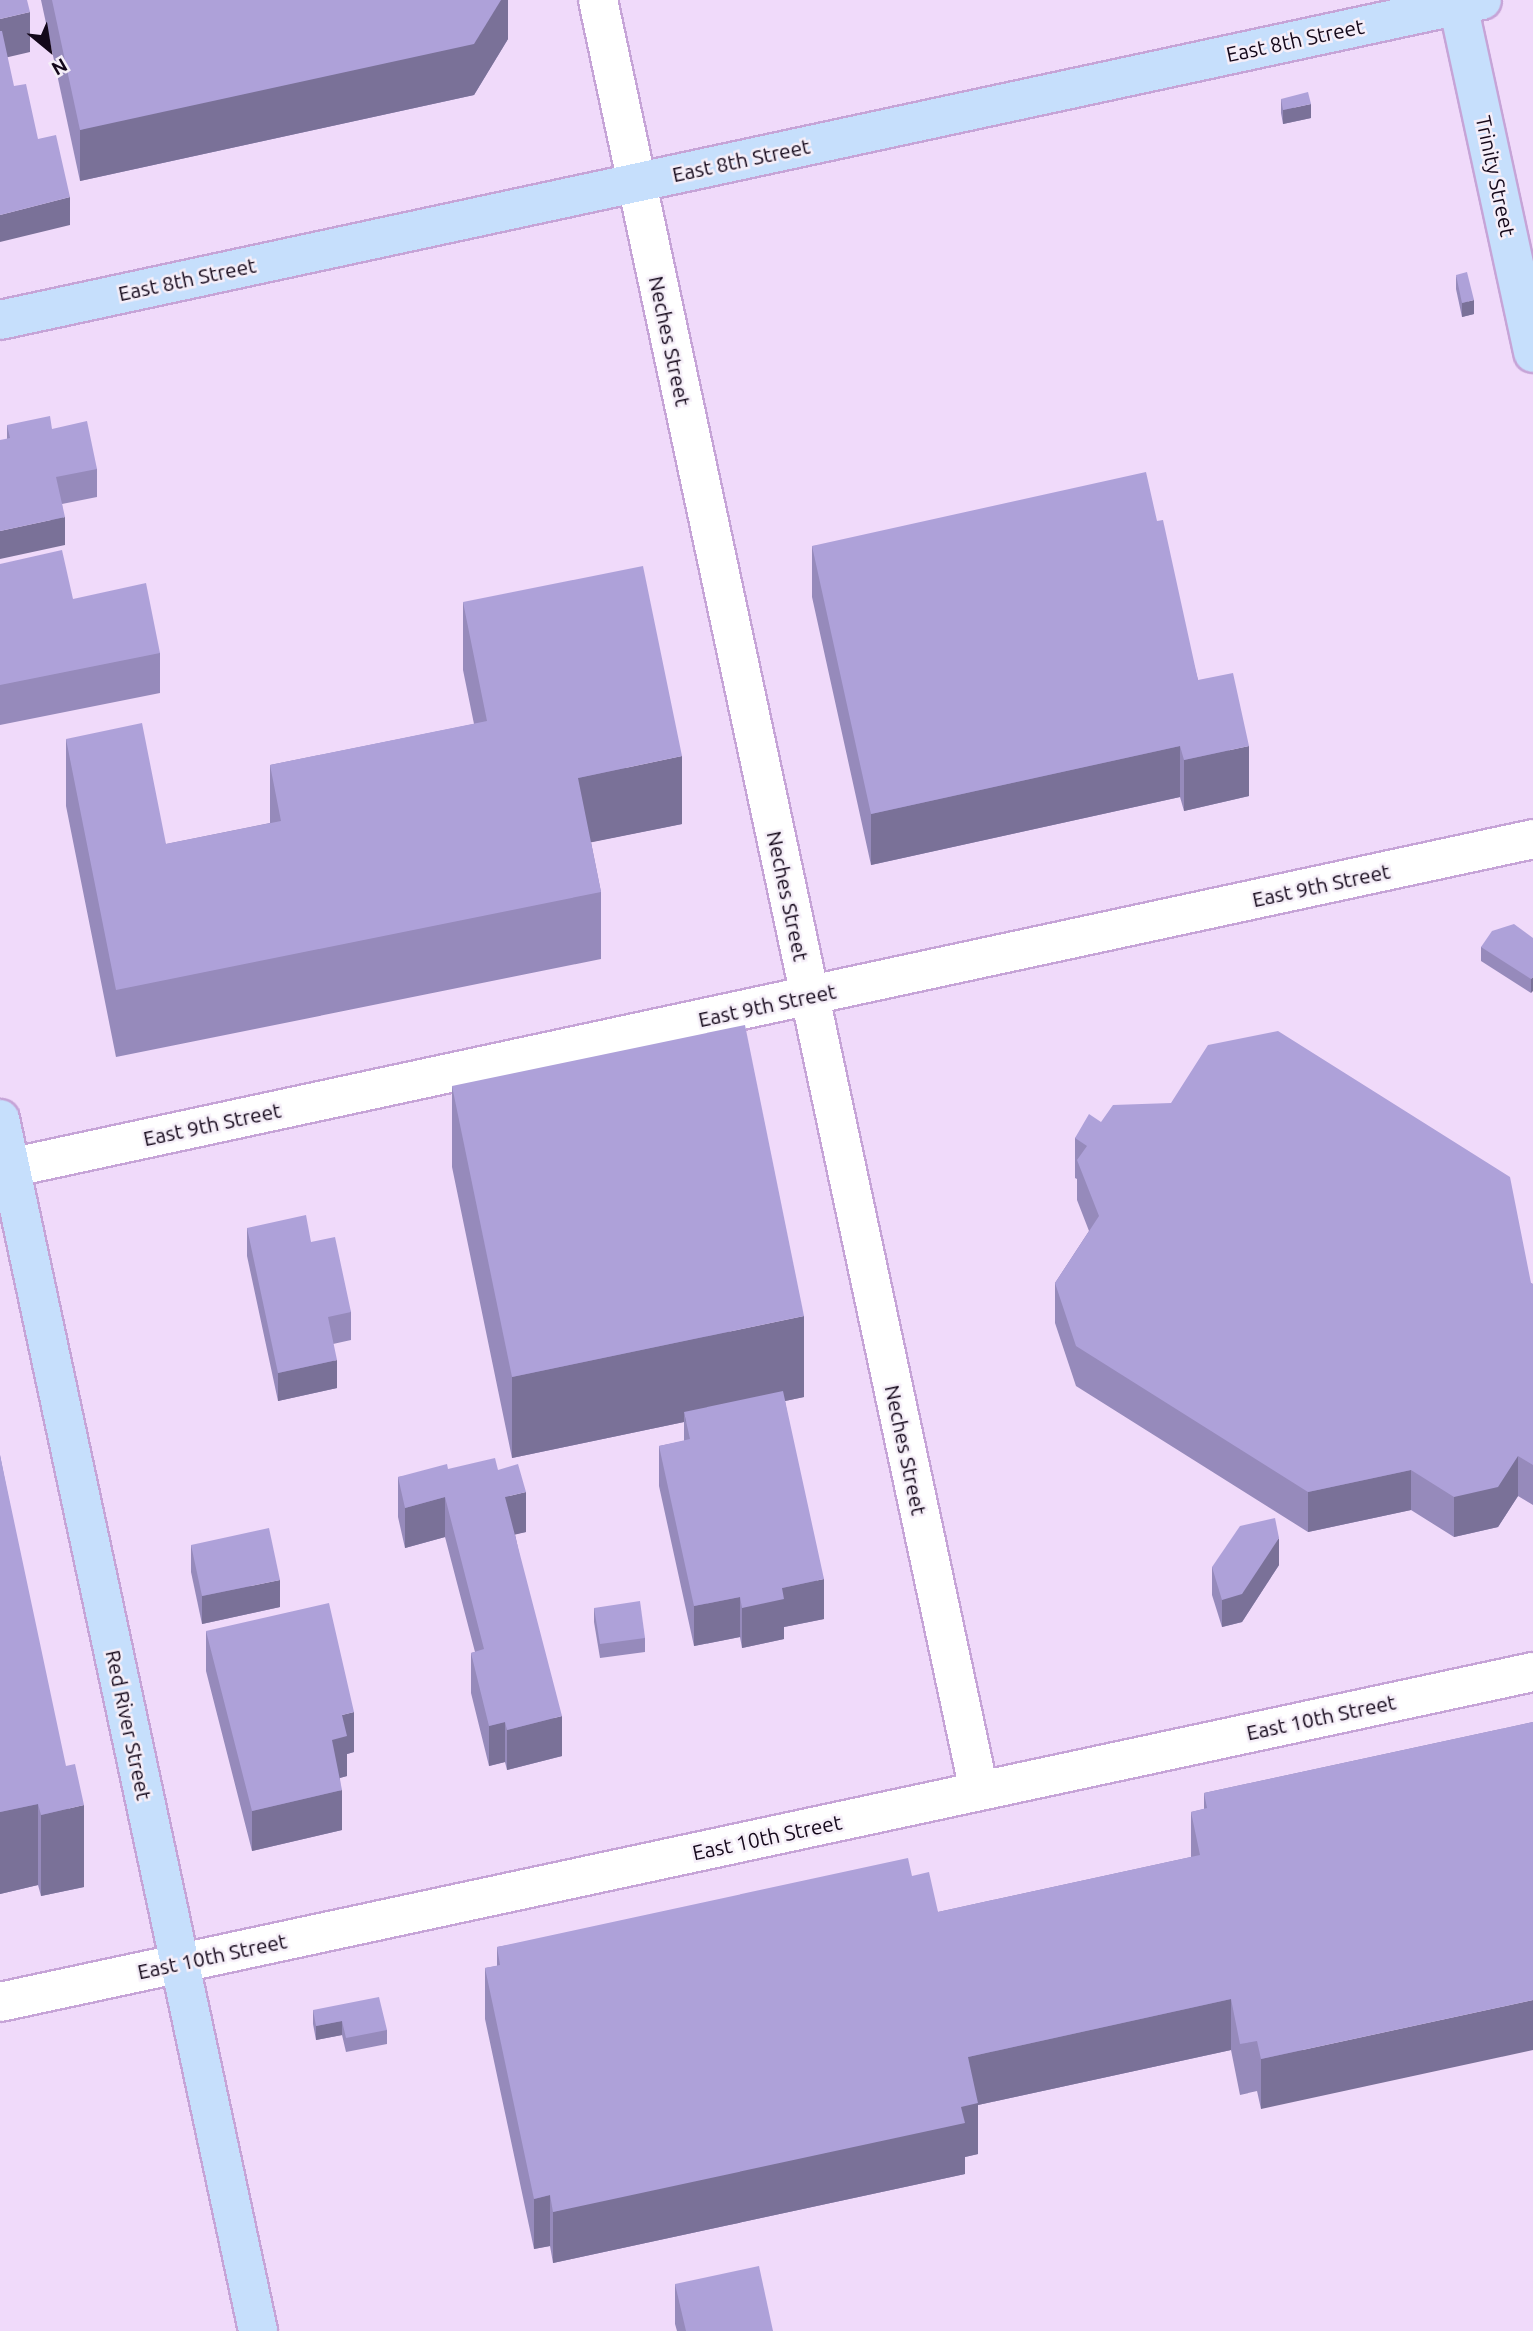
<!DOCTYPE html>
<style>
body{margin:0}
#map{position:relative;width:1533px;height:2331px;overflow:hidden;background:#f0dafa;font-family:Ubuntu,sans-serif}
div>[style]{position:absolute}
.roads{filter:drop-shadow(2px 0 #c6a4d7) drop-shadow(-2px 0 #c6a4d7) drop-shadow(0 2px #c6a4d7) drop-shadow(0 -2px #c6a4d7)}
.street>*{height:38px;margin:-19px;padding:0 19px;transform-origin:19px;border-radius:19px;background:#fff}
.secondary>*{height:38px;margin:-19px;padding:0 19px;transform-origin:19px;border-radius:19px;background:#c6dffc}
.wall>*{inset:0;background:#968abb}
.shaded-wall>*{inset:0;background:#7a7198}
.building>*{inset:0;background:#aea1d9}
span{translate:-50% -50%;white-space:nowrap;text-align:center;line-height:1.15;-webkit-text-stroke:5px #f5eef8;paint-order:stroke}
.street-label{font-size:21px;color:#14081a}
.north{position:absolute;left:14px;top:14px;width:70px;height:70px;-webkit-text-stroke:5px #f5eef8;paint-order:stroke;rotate:150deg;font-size:19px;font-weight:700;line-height:28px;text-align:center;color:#14081a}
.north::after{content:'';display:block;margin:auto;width:24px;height:32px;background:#14081a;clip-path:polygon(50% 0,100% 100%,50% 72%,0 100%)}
</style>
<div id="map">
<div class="roads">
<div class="street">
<div style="left:598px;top:0;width:1831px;rotate:77.99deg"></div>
<div style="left:0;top:1170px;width:1568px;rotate:-12.18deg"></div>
<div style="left:0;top:2002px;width:1568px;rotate:-12.15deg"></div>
</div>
<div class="secondary">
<div style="left:1457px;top:0;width:361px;rotate:77.8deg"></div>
<div style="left:0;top:320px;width:1516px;rotate:-12.18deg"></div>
<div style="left:0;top:1119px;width:1239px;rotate:77.98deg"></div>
</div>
</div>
<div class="wall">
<div style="clip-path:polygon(41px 0,508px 0,508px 39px,474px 95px,80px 181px)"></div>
<div style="clip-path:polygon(1281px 99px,1311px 118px,1283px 124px,1281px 113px)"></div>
<div style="clip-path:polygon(1456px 275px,1474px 314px,1462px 317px,1456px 289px)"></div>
<div style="clip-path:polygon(7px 425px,97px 469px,97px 497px,62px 504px,65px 545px,7px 439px)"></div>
<div style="clip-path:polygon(1157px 521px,1198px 680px,1249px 796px,1184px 811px,1180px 797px,871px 865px,812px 597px,812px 546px)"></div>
<div style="clip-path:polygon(0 564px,73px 599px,160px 653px,160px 693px,0 725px)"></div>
<div style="clip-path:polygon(463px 602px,682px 824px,591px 842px,601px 892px,601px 959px,116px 1057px,66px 806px,66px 739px,166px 844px,270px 823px,270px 765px,474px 724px,463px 670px)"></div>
<div style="clip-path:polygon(1533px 938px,1531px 993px,1481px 961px,1481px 947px)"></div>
<div style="clip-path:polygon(452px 1086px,804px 1397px,785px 1401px,824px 1619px,784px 1627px,784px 1639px,742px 1648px,740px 1637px,694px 1646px,659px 1486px,659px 1446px,684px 1441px,684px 1422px,512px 1458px,452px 1167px)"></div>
<div style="clip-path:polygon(1101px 1122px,1533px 1284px,1533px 1505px,1518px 1496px,1498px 1527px,1454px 1537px,1411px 1510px,1308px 1532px,1076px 1386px,1055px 1323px,1055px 1283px,1089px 1231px,1077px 1200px,1077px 1179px,1075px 1178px,1075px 1138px)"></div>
<div style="clip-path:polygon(247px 1228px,311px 1242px,351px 1312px,351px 1340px,333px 1344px,337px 1388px,278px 1401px,247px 1256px)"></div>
<div style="clip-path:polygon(0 1455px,84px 1887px,41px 1896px,38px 1885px,0 1894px)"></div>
<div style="clip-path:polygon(448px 1469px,498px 1470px,526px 1532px,515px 1534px,562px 1756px,507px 1770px,505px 1762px,489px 1766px,471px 1693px,471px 1653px,475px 1652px,445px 1537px,405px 1548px,398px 1517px,398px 1477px)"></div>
<div style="clip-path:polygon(191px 1545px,280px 1607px,202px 1624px,191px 1572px)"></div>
<div style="clip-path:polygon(1279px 1565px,1242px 1622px,1222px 1627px,1212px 1595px,1212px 1567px)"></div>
<div style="clip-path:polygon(594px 1608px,645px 1638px,645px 1652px,600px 1658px,594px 1622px)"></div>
<div style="clip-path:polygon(206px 1631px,354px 1752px,347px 1754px,347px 1776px,340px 1778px,342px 1830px,252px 1851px,206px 1671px)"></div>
<div style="clip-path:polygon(1533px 1722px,1261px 2109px,1257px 2091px,1240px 2095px,1231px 2050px,978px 2105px,978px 2154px,965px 2157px,965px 2174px,553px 2263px,550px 2246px,534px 2249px,485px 2019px,485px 1968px,497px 1966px,497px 1947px,912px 1876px,938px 1912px,1191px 1857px,1191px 1812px,1204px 1809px,1204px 1793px)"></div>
<div style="clip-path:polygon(313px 2010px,387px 2030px,387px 2044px,346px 2052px,342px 2035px,316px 2040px,313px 2024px)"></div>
<div style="clip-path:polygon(675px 2284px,773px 2331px,677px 2331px,675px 2324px)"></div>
</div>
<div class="shaded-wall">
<div style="clip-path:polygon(501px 0,508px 0,508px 39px,474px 95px,80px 181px,80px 130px)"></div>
<div style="clip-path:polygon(30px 12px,30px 52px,0 59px,0 19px)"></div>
<div style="clip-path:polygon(1311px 104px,1311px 118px,1283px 124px,1283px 110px)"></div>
<div style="clip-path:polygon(70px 197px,70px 225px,0 242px,0 215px)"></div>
<div style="clip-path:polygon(1474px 300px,1474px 314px,1462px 317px,1462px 303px)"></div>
<div style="clip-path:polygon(65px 517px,65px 545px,0 559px,0 531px)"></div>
<div style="clip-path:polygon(1180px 746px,1180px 797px,871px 865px,871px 814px)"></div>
<div style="clip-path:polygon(1249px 746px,1249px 796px,1184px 811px,1184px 760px)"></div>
<div style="clip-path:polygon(682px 756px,682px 824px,578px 845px,578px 778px)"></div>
<div style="clip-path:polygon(1533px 977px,1533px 991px,1531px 993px,1531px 979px)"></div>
<div style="clip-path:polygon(804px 1316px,804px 1397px,686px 1422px,684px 1412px,684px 1422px,512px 1458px,512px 1377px)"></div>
<div style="clip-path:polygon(337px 1360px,337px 1388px,278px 1401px,278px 1373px)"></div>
<div style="clip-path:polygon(1518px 1456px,1518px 1496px,1498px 1527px,1454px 1537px,1454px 1497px)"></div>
<div style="clip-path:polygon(1411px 1470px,1411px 1510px,1308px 1532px,1308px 1492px)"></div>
<div style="clip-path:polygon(526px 1492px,526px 1532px,505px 1537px,505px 1497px)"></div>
<div style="clip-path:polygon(445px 1497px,445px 1537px,405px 1548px,405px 1508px)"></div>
<div style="clip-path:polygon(1279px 1538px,1279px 1565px,1242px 1622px,1222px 1627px,1222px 1600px)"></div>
<div style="clip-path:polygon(824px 1579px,824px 1619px,784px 1627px,784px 1639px,742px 1648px,742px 1608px,782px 1588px)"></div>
<div style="clip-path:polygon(280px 1580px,280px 1607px,202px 1624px,202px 1596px)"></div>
<div style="clip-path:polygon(740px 1597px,740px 1637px,694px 1646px,694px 1606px)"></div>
<div style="clip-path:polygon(354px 1712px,354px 1752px,347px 1754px,347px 1776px,332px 1780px,332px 1740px,342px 1715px)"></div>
<div style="clip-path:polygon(562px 1716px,562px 1756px,507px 1770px,507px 1730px)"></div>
<div style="clip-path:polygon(505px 1722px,505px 1762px,489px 1766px,489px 1726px)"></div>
<div style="clip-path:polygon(342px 1790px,342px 1830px,252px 1851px,252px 1811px)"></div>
<div style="clip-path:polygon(38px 1804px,38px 1885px,0 1894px,0 1812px)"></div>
<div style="clip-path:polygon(84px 1805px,84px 1887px,41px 1896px,41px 1815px)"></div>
<div style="clip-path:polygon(1231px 1999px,1231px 2050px,978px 2105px,978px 2154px,965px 2157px,965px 2174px,553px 2263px,553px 2212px,961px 2107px,968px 2057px)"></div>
<div style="clip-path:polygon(1533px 2000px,1533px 2050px,1261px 2109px,1261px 2059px)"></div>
<div style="clip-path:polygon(342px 2021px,342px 2035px,316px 2040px,316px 2026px)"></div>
<div style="clip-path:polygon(550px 2195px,550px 2246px,534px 2249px,534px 2199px)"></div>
</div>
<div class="building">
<div style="clip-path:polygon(0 0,27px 0,30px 12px,0 19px)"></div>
<div style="clip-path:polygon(52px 0,501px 0,474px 44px,80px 130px)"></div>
<div style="clip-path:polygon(0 31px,2px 31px,14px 86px,26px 84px,38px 139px,56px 135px,70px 197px,0 215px)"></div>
<div style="clip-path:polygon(1308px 92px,1311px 104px,1283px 110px,1281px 99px)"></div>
<div style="clip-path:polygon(1467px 272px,1474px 300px,1462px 303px,1456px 275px)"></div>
<div style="clip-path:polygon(50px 416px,52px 429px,87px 421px,97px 469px,56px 477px,65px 517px,0 531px,0 440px,10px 438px,7px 425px)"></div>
<div style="clip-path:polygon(1146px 472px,1157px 521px,1163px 520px,1198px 680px,1233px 673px,1249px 746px,1184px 760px,1180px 746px,871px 814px,812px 546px)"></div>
<div style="clip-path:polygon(62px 550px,73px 599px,146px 583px,160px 653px,0 685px,0 564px)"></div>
<div style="clip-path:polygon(643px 566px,682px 756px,578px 778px,601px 892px,116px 990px,66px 739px,142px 723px,166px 844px,281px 821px,270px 765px,487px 721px,463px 602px)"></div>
<div style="clip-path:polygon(1514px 924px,1533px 938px,1533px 977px,1531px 979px,1481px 947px,1492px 931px)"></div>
<div style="clip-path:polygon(745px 1025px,804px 1316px,512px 1377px,452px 1086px)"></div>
<div style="clip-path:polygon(1278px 1031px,1510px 1177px,1531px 1283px,1533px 1284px,1533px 1465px,1518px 1456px,1498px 1487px,1454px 1497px,1411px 1470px,1308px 1492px,1076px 1346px,1055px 1283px,1099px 1216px,1077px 1160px,1087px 1146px,1075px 1138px,1089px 1114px,1101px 1122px,1113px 1105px,1171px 1103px,1208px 1045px)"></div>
<div style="clip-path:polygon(306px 1215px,311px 1242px,335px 1237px,351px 1312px,328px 1317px,337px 1360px,278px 1373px,247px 1228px)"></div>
<div style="clip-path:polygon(783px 1391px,824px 1579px,782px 1588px,784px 1599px,742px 1608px,740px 1597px,694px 1606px,659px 1446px,690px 1439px,684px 1412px)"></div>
<div style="clip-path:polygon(0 1455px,66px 1766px,75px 1764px,84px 1805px,41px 1815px,38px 1804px,0 1812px)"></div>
<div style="clip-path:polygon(495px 1458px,498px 1470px,518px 1464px,526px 1492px,505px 1497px,562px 1716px,507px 1730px,505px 1722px,489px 1726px,471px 1653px,484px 1649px,445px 1497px,405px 1508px,398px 1477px,447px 1464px,448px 1469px)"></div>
<div style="clip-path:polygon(1275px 1518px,1279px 1538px,1242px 1594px,1222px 1600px,1212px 1567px,1240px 1526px)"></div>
<div style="clip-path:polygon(269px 1528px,280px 1580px,202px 1596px,191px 1545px)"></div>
<div style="clip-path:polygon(640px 1601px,645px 1638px,600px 1644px,594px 1608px)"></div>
<div style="clip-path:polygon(329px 1603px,354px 1712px,342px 1715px,347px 1736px,332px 1740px,342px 1790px,252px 1811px,206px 1631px)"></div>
<div style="clip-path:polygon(1533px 1722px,1533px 2000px,1261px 2059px,1257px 2041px,1240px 2044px,1231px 1999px,968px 2057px,978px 2103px,961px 2107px,965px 2123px,553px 2212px,550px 2195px,534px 2199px,485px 1968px,500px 1965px,497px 1947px,908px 1858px,912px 1876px,929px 1872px,938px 1912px,1200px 1855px,1191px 1812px,1207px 1808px,1204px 1793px)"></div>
<div style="clip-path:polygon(379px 1997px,387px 2030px,346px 2038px,342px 2021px,316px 2026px,313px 2010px)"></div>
<div style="clip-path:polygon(759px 2266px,773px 2331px,686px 2331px,675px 2284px)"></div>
</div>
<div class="street-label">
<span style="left:1295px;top:40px;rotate:-12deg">East 8th Street</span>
<span style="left:741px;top:160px;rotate:-12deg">East 8th Street</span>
<span style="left:1496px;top:176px;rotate:78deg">Trinity Street</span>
<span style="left:187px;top:279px;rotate:-12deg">East 8th Street</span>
<span style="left:670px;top:341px;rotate:78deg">Neches Street</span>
<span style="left:1321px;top:885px;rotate:-12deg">East 9th Street</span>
<span style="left:788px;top:896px;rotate:78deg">Neches Street</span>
<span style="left:767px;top:1005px;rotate:-12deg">East 9th Street</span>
<span style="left:212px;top:1124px;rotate:-12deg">East 9th Street</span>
<span style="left:906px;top:1450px;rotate:78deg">Neches Street</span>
<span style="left:1321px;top:1717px;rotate:-12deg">East 10th Street</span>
<span style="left:129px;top:1725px;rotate:78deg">Red River Street</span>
<span style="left:767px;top:1837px;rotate:-12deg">East 10th Street</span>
<span style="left:212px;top:1956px;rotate:-12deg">East 10th Street</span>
</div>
<div class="north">N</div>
</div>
